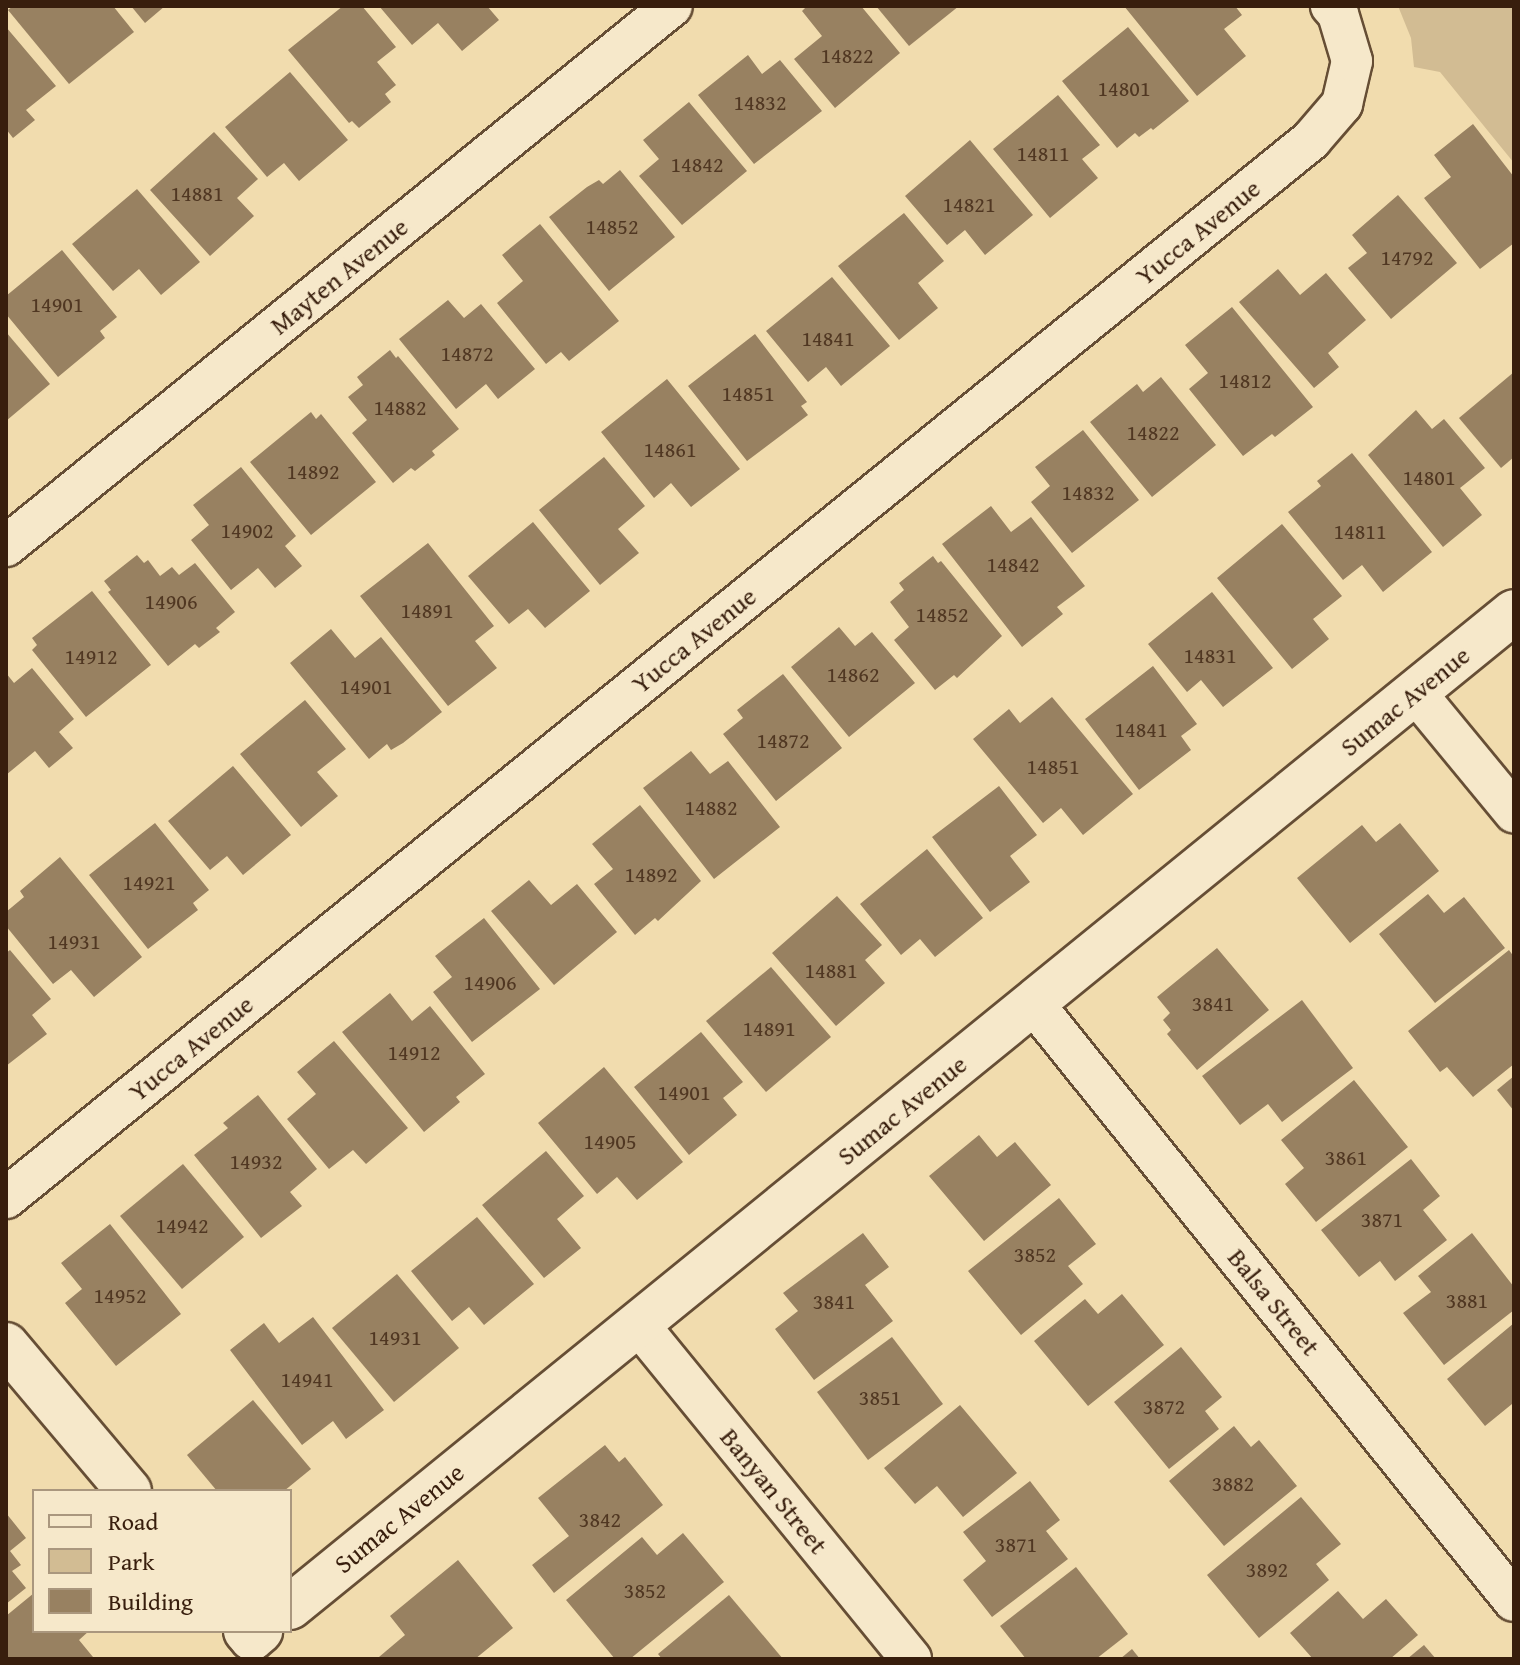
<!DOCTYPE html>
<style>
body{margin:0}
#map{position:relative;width:1520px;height:1665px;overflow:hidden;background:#f1dcae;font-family:"Gentium Book Plus",serif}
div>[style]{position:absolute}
.green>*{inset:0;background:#d2bc93}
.building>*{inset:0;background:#988161}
.roads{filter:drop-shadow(2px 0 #664e35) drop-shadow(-2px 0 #664e35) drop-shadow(0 2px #664e35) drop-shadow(0 -2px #664e35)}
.street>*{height:40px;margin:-20px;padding:0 20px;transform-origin:20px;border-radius:20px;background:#f6e8ca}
.secondary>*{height:44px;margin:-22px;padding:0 22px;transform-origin:22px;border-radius:22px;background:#f6e8ca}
span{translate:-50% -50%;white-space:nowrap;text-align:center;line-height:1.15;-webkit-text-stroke:6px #f6e8ca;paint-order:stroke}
.number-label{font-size:22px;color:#503722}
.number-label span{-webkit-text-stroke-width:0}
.street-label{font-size:26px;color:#381e0d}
.frame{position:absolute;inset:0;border:8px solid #381e0d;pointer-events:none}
.legend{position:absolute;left:32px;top:1489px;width:260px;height:144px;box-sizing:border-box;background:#f6e8ca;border:2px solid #aa977e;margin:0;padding:10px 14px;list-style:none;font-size:24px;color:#381e0d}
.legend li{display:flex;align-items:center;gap:16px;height:40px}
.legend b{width:40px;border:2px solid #aa977e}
</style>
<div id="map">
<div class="green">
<div style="clip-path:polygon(1398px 6px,1514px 6px,1514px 163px,1440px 72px,1414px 67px,1411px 38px)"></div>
</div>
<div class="building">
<div style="clip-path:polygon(13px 6px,113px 6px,134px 32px,69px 84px,8px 10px)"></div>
<div style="clip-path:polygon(131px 6px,165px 6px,145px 23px)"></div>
<div style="clip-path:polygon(343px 6px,362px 6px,396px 47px,377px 62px,396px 85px,385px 94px,391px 102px,359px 128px,352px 121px,349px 123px,288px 50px)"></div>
<div style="clip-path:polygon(379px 6px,487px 6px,499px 20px,462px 51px,438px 23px,412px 45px)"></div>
<div style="clip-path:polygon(807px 6px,861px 6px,900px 53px,835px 108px,794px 59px,822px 36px,802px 11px)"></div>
<div style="clip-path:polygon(876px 6px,959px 6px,909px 46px)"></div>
<div style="clip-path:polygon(1124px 6px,1235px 6px,1242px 15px,1224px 29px,1246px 56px,1197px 96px)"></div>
<div style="clip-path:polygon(6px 27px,56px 86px,26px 110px,35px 120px,13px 138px,6px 129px)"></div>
<div style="clip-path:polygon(1128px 27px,1189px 101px,1153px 130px,1151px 128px,1139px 137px,1135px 133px,1117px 148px,1062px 81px)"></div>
<div style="clip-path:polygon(748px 55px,762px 74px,780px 60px,822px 111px,754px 164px,698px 95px)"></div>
<div style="clip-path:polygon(290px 72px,348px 140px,299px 181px,284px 163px,267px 177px,225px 127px)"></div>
<div style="clip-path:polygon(1058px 95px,1100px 145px,1082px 159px,1098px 178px,1050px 218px,993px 149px)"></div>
<div style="clip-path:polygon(689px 102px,747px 171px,682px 225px,639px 176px,659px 159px,643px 140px)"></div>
<div style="clip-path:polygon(1473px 124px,1514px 177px,1514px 243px,1480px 269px,1424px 198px,1451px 177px,1434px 155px)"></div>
<div style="clip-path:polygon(214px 132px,258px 179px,237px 198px,254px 216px,210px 256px,150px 190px)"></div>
<div style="clip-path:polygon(970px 140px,1033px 215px,985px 255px,965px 230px,947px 245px,905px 196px)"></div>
<div style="clip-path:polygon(620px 170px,675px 237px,609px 291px,549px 217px,587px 187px,599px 180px,603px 184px)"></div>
<div style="clip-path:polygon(137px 189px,200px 262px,161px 295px,139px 269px,113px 291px,72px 244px)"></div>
<div style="clip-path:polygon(1398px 195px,1457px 263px,1391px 319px,1348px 268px,1367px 253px,1352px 235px)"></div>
<div style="clip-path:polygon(904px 213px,944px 261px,918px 283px,938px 308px,899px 340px,838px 266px)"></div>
<div style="clip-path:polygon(540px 224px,619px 321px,569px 361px,561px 352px,546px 364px,497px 303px,523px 281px,502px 255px)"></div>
<div style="clip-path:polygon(62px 250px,117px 317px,100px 331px,105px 338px,58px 377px,6px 314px,6px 296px)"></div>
<div style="clip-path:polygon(1278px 269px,1300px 295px,1326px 273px,1366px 320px,1328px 353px,1339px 367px,1314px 388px,1239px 302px)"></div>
<div style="clip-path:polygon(832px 277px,890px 346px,841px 386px,826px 367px,808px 382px,766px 331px)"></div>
<div style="clip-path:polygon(448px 300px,464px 318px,481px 304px,535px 369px,498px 399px,486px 384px,456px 409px,399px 339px)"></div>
<div style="clip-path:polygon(1232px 307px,1313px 407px,1275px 437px,1272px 434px,1243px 456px,1189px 389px,1208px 373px,1185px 345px)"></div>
<div style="clip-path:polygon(6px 332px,50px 384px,6px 421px)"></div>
<div style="clip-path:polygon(755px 334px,807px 402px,801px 406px,808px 415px,747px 461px,688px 386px)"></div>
<div style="clip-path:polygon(390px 350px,396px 358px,398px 356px,459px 429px,432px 451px,435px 455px,415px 471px,411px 468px,393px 483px,352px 433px,367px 420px,348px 397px,363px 385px,357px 377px)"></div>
<div style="clip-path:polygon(1514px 372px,1514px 457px,1501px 468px,1459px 418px)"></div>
<div style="clip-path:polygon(1161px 377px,1216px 445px,1152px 497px,1090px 422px,1137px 384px,1143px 392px)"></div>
<div style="clip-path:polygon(667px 379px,740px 469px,691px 507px,671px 483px,654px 498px,601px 432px)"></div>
<div style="clip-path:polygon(1416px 410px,1432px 429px,1444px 419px,1485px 468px,1460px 488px,1482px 515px,1443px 547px,1368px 455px)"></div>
<div style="clip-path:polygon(311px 412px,316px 419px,321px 414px,376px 482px,311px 535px,250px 462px)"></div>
<div style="clip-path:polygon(1083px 430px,1139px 500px,1072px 553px,1031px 502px,1050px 486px,1035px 467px)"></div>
<div style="clip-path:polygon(1352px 453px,1432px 552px,1383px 592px,1362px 565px,1343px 580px,1288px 512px,1321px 486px,1317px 481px)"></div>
<div style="clip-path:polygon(604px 457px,645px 506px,618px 529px,639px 553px,600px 585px,539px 510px)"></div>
<div style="clip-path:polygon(241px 467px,296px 536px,285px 546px,302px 566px,275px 588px,258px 568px,231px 590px,191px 540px,209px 525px,193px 505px)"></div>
<div style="clip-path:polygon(991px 506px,1011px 532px,1031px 517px,1085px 586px,1057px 607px,1063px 614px,1022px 647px,942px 544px)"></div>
<div style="clip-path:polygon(533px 522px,590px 591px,545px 628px,528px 609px,509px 624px,468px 576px)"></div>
<div style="clip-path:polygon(1282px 524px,1342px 596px,1313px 619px,1329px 639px,1292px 669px,1217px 578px)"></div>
<div style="clip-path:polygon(428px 543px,494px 626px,475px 641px,497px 668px,448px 706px,360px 596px)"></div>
<div style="clip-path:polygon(137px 555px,144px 563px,148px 560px,160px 576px,172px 567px,179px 575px,195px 563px,235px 612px,216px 628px,220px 632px,199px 648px,195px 644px,168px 666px,108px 592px,111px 590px,104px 581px)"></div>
<div style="clip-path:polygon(933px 556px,938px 563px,941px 561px,1002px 636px,957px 678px,954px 675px,935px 690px,894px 640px,909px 627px,890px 602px,904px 590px,899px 583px)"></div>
<div style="clip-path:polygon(92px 591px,151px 665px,86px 717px,32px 650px,37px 645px,32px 638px)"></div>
<div style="clip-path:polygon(1212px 592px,1273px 668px,1223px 707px,1201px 680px,1187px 692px,1148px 644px)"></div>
<div style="clip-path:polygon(839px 627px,855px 646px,872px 632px,915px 683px,849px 737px,791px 667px)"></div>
<div style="clip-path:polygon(331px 629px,355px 658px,381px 637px,442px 712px,403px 743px,391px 750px,387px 744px,369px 759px,290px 663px)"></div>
<div style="clip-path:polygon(1153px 666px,1197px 724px,1181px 736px,1191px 750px,1139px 790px,1085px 719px)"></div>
<div style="clip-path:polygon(32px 668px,74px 719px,59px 732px,73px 748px,49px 768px,35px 751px,6px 775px,6px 673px,14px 683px)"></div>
<div style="clip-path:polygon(783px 674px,842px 748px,776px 801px,723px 734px,743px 718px,737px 710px)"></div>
<div style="clip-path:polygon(1052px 697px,1133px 794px,1083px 835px,1061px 808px,1043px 823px,973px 739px,1009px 709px,1020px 723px)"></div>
<div style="clip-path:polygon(305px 700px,346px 749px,317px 772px,338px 796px,301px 827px,240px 754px)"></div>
<div style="clip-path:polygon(691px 751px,710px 774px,728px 761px,780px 827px,714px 879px,643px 788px)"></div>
<div style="clip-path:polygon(233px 766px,291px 835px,243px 875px,227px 856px,210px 870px,168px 821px)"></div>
<div style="clip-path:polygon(999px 786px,1037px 835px,1010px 856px,1030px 882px,990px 912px,932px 837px)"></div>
<div style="clip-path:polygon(640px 805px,701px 881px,658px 921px,655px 918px,635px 935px,594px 884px,613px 869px,592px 844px)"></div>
<div style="clip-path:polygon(155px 823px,209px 890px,193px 903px,198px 910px,148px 949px,89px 875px)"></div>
<div style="clip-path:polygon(1400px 823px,1439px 871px,1350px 943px,1297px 878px,1362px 825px,1376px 842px)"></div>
<div style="clip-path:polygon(927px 849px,983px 918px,935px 957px,920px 939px,901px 955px,860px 904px)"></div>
<div style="clip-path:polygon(60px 857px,142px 957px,94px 997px,71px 970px,53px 984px,6px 926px,6px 912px,24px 897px,20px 891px)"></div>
<div style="clip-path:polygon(529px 880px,551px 905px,577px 884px,617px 932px,554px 985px,491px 911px)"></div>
<div style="clip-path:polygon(1428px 894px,1444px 913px,1464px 897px,1505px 948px,1435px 1003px,1379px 934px)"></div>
<div style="clip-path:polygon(837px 896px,882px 945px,865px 960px,885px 983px,836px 1026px,772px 953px)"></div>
<div style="clip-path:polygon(484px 918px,540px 989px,472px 1042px,433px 992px,452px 977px,435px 956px)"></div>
<div style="clip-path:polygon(1217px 948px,1269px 1010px,1197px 1070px,1167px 1034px,1171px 1030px,1163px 1020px,1170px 1013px,1157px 997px)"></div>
<div style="clip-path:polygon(10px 950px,51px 999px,32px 1015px,47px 1034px,6px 1066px,6px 953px)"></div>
<div style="clip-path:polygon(1509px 950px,1514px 957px,1514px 1064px,1473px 1097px,1447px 1067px,1440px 1072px,1408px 1031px)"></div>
<div style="clip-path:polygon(771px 967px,831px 1037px,766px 1092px,706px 1021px)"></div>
<div style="clip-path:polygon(390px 993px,412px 1021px,430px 1006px,485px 1074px,456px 1097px,460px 1102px,424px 1132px,342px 1032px)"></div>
<div style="clip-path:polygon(1302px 1000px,1353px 1068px,1282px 1122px,1268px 1104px,1240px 1125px,1202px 1076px)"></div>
<div style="clip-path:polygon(701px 1032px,743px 1082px,723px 1098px,737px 1115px,689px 1155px,634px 1087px)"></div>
<div style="clip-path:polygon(334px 1041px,408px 1128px,366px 1164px,353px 1150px,329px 1169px,287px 1119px,316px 1094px,297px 1072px)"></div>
<div style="clip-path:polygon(604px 1067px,683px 1162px,637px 1200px,617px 1177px,597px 1194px,538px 1123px)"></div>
<div style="clip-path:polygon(1514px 1076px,1514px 1111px,1497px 1090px)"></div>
<div style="clip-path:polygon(1354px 1080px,1408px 1147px,1316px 1222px,1285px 1184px,1304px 1168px,1281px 1140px)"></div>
<div style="clip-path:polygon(258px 1095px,317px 1169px,290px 1192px,302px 1206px,261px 1238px,194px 1155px,228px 1128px,223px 1123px)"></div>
<div style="clip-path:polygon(979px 1135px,997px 1157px,1015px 1142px,1051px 1185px,984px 1241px,929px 1176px)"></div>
<div style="clip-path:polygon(546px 1151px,584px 1196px,557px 1219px,581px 1248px,544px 1278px,482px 1205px)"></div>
<div style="clip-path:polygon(1411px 1159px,1440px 1196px,1423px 1210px,1447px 1240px,1395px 1281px,1380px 1261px,1359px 1277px,1321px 1230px)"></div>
<div style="clip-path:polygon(183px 1164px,244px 1237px,182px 1289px,120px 1216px)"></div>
<div style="clip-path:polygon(1059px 1198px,1096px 1244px,1068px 1266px,1083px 1284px,1021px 1335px,968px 1271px)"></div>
<div style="clip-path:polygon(477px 1217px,534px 1284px,484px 1325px,469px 1307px,452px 1321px,411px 1271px)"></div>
<div style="clip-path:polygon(110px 1224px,181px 1314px,116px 1366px,65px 1303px,82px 1289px,61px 1263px)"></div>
<div style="clip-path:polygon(863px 1233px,889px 1267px,865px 1285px,893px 1321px,814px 1380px,775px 1329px,798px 1311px,783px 1293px)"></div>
<div style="clip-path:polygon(1472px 1233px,1514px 1287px,1514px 1310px,1444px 1365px,1403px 1313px,1431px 1292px,1418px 1276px)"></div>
<div style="clip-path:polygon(397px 1274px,459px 1348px,394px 1402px,332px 1328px)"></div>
<div style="clip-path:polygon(1122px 1294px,1164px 1345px,1088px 1406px,1034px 1341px,1085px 1299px,1098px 1314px)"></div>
<div style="clip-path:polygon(313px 1317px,384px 1410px,346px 1439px,333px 1421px,302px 1445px,230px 1350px,264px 1323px,279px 1343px)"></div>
<div style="clip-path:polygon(1514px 1323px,1514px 1407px,1512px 1404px,1485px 1426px,1447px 1379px)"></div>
<div style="clip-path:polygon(892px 1337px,943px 1404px,868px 1460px,817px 1392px)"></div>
<div style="clip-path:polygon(1181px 1347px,1222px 1397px,1205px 1411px,1219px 1429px,1169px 1469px,1114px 1402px)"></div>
<div style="clip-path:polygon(253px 1400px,311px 1469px,284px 1491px,217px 1491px,187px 1455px)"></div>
<div style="clip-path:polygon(960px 1405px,1017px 1473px,963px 1517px,937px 1486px,915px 1504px,884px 1468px)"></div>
<div style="clip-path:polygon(1234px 1426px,1251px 1447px,1259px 1440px,1297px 1486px,1224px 1546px,1169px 1481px)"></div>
<div style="clip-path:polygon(605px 1445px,619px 1462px,625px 1457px,663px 1505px,554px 1593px,532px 1565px,569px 1536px,538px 1498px)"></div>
<div style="clip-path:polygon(1030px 1481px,1060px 1520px,1046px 1531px,1068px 1559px,992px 1617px,963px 1580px,986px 1561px,963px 1532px)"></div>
<div style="clip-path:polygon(1301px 1497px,1341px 1544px,1316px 1564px,1329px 1580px,1259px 1638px,1207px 1575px)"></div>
<div style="clip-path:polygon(6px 1513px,26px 1538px,10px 1551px,21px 1565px,12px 1571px,26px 1588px,6px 1604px)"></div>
<div style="clip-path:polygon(683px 1533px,724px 1582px,630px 1659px,615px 1659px,566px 1600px,642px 1537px,657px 1555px)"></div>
<div style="clip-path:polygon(458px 1560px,513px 1628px,475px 1659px,381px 1659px,379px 1657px,405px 1635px,390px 1616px)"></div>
<div style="clip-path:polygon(1076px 1567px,1128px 1634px,1096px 1659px,1026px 1659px,1000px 1626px)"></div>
<div style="clip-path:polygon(1338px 1591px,1363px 1619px,1386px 1599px,1418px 1635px,1390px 1659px,1313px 1659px,1290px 1633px)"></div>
<div style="clip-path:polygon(34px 1593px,34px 1631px,89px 1631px,79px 1640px,93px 1657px,6px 1659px,6px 1616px)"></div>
<div style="clip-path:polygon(729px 1595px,783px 1659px,662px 1659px,658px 1654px)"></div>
<div style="clip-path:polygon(1424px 1645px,1436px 1659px,1407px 1659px)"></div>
<div style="clip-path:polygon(1132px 1649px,1140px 1659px,1120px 1659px)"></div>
</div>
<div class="roads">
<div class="street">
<div style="left:6px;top:546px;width:857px;rotate:-39.04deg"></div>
<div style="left:1415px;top:692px;width:156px;rotate:50.5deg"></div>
<div style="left:1033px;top:1003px;width:767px;rotate:51.19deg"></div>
<div style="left:6px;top:1198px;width:1680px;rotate:-39.03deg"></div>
<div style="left:1311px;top:140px;width:48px;rotate:-49.3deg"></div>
<div style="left:1342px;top:104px;width:44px;rotate:-76.9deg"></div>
<div style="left:1352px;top:61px;width:49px;rotate:-106.6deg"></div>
<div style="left:1338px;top:14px;width:11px;rotate:-131deg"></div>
<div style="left:638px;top:1324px;width:432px;rotate:50.8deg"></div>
</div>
<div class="secondary">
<div style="left:6px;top:1345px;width:191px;rotate:49.9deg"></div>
<div style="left:290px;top:1607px;width:1577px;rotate:-39.11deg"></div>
<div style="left:246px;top:1631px;width:9px;rotate:49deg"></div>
<div style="left:252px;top:1638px;width:11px;rotate:-41deg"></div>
</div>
</div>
<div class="number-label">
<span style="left:847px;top:56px">14822</span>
<span style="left:1124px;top:89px">14801</span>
<span style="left:760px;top:103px">14832</span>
<span style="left:1043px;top:154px">14811</span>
<span style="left:697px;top:165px">14842</span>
<span style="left:197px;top:194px">14881</span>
<span style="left:969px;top:205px">14821</span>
<span style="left:612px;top:227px">14852</span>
<span style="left:1407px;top:258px">14792</span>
<span style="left:57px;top:305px">14901</span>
<span style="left:828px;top:339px">14841</span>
<span style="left:467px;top:354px">14872</span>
<span style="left:1245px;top:381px">14812</span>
<span style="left:748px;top:394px">14851</span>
<span style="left:400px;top:408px">14882</span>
<span style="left:1153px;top:433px">14822</span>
<span style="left:670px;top:450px">14861</span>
<span style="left:313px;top:472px">14892</span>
<span style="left:1429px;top:478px">14801</span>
<span style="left:1088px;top:493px">14832</span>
<span style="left:247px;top:531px">14902</span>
<span style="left:1360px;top:532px">14811</span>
<span style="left:1013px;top:565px">14842</span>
<span style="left:171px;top:602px">14906</span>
<span style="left:427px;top:611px">14891</span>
<span style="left:942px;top:615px">14852</span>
<span style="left:1210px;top:656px">14831</span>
<span style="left:91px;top:657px">14912</span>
<span style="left:853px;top:675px">14862</span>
<span style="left:366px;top:687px">14901</span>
<span style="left:1141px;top:730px">14841</span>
<span style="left:783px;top:741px">14872</span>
<span style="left:1053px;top:767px">14851</span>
<span style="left:711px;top:808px">14882</span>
<span style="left:651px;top:875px">14892</span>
<span style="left:149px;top:883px">14921</span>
<span style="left:74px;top:942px">14931</span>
<span style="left:831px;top:971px">14881</span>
<span style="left:490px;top:983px">14906</span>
<span style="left:1213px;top:1004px">3841</span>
<span style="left:769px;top:1029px">14891</span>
<span style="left:414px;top:1053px">14912</span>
<span style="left:684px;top:1093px">14901</span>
<span style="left:610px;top:1142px">14905</span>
<span style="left:1346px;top:1158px">3861</span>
<span style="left:256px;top:1162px">14932</span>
<span style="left:1382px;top:1220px">3871</span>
<span style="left:182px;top:1226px">14942</span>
<span style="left:1035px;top:1255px">3852</span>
<span style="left:120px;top:1296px">14952</span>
<span style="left:1467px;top:1301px">3881</span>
<span style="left:834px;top:1302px">3841</span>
<span style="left:395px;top:1338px">14931</span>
<span style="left:307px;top:1380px">14941</span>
<span style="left:880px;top:1398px">3851</span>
<span style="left:1164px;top:1407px">3872</span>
<span style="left:1233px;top:1484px">3882</span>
<span style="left:600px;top:1520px">3842</span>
<span style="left:1016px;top:1545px">3871</span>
<span style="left:1267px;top:1570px">3892</span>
<span style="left:645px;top:1591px">3852</span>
</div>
<div class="street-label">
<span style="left:1198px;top:232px;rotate:-39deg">Yucca Avenue</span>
<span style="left:339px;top:276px;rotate:-39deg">Mayten Avenue</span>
<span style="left:694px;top:640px;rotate:-39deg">Yucca Avenue</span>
<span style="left:1405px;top:701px;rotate:-39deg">Sumac Avenue</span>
<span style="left:191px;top:1048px;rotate:-39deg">Yucca Avenue</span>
<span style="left:902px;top:1110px;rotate:-39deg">Sumac Avenue</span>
<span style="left:1274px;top:1302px;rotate:51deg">Balsa Street</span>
<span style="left:774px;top:1491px;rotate:51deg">Banyan Street</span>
<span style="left:399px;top:1518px;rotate:-39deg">Sumac Avenue</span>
</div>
<div class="frame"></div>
<ul class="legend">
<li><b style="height:10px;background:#f6e8ca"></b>Road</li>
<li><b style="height:22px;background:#d2bc93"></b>Park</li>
<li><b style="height:22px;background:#988161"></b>Building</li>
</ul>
</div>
